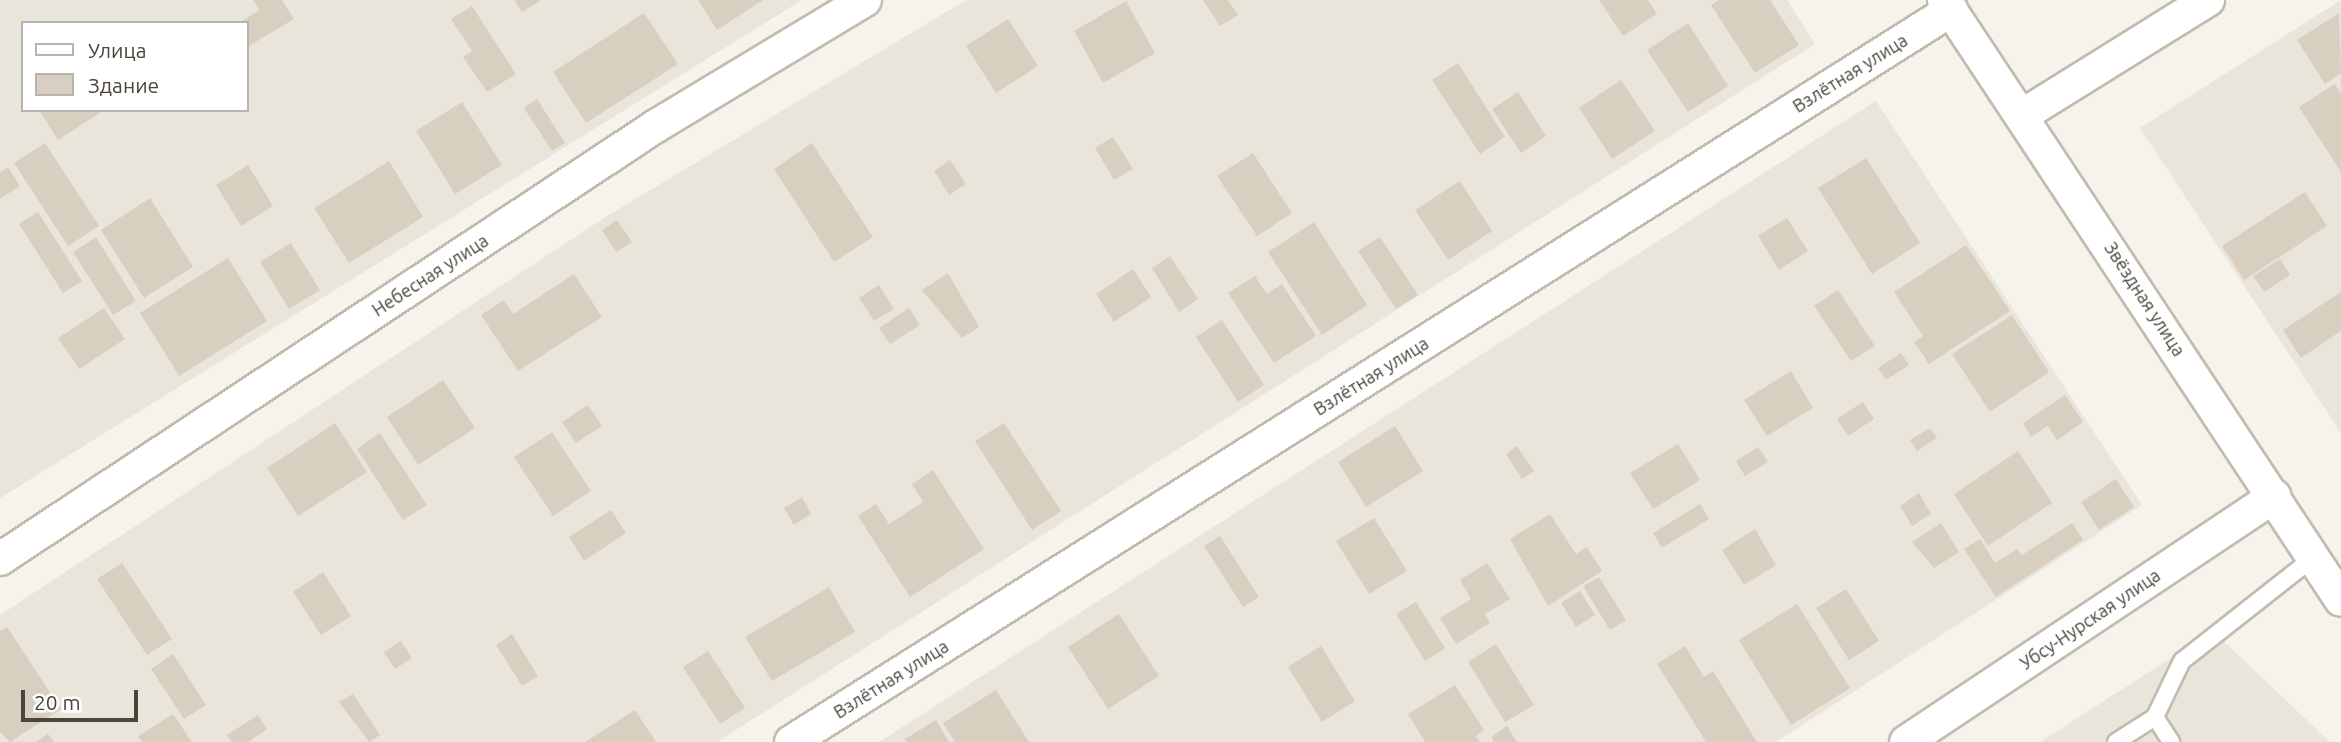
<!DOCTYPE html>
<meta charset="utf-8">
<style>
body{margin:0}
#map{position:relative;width:2341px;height:742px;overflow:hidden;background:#f6f3ec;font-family:Ubuntu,sans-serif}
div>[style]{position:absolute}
.residential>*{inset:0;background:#eae5da}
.building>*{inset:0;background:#d8cfc1}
.roads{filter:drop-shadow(2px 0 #c2bbae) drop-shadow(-2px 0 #c2bbae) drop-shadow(0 2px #c2bbae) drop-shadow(0 -2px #c2bbae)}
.service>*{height:16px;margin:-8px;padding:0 8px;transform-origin:8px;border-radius:8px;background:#fff}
.minor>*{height:32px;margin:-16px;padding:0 16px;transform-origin:16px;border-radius:16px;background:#fff}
span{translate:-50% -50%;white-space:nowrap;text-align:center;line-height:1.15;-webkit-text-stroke:6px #fff;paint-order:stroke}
.street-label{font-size:18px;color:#4b4439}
.legend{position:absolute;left:21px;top:21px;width:228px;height:91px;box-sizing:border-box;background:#fff;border:2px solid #b7b4b0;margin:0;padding:9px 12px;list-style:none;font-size:21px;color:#4b4439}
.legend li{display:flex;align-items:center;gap:14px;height:35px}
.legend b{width:35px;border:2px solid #b7b4b0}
.scale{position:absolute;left:21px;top:690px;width:117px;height:32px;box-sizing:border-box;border:4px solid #4b4439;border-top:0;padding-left:9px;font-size:21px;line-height:24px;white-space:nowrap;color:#4b4439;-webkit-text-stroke:5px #fff;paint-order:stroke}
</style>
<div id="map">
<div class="residential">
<div style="clip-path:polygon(evenodd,0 0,802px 0,0 498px,0 0,23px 23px,247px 23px,247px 110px,23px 110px,23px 23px)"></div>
<div style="clip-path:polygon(966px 0,1787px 0,1815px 44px,717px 742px,0 742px,0 615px,604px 218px)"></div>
<div style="clip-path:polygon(2341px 0,2341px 433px,2140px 128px)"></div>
<div style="clip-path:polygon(1876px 101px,2142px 505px,1776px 742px,879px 742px)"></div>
<div style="clip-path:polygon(2213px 631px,2330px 742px,2040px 742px)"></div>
</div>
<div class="building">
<div style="clip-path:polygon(253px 0,282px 0,294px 19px,247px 47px,247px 23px,238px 23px,260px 10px)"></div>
<div style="clip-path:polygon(514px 0,541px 0,522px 12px)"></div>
<div style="clip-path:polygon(698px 0,763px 0,717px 30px)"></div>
<div style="clip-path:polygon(1203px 0,1228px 0,1238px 15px,1220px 26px)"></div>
<div style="clip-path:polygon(1599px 0,1648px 0,1657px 14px,1623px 36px)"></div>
<div style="clip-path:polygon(1719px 0,1770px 0,1799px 45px,1755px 73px,1711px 5px)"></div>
<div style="clip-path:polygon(1126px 1px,1155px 53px,1103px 83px,1074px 31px)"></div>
<div style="clip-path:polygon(472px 6px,516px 74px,487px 92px,463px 57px,472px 51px,451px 19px)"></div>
<div style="clip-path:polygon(644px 13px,678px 64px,586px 123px,553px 72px)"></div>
<div style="clip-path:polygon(2339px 13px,2341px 73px,2325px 84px,2297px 40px)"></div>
<div style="clip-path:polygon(1008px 19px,1038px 66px,996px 93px,966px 46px)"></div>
<div style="clip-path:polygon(1688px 23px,1728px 86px,1688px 112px,1647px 50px)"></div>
<div style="clip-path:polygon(1458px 63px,1505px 137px,1480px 154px,1432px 80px)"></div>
<div style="clip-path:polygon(1621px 80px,1655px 131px,1612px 159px,1579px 108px)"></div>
<div style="clip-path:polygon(2335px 84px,2341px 94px,2341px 172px,2299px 107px)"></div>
<div style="clip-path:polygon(1518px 92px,1546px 136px,1521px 153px,1492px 109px)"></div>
<div style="clip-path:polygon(537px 99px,565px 143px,552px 151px,524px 108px)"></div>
<div style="clip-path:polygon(462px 102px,502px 165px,455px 194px,416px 131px)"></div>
<div style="clip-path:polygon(39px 110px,104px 110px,58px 140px)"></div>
<div style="clip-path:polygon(1113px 137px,1133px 169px,1114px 180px,1095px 148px)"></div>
<div style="clip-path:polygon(45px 143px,99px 226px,68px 246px,14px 163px)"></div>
<div style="clip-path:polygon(812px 143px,873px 237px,834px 262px,774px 169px)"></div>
<div style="clip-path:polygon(1253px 153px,1292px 213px,1257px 236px,1217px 176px)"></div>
<div style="clip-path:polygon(1866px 158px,1920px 243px,1872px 274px,1818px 188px)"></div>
<div style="clip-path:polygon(950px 160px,966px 184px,949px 195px,934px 171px)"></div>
<div style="clip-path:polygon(389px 161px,423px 217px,349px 263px,314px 208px)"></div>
<div style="clip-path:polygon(248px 165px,273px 206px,241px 226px,216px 185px)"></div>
<div style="clip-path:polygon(8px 167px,20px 186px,0 199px,0 172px)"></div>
<div style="clip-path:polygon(1460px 181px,1492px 231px,1448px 260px,1415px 210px)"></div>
<div style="clip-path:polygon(2305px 192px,2327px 226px,2244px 280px,2222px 246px)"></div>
<div style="clip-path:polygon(150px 198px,193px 267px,144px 298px,101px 230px)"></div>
<div style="clip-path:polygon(38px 212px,82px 281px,63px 293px,19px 224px)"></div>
<div style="clip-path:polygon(1787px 218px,1808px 251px,1779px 270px,1758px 236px)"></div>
<div style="clip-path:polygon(617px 220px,632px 242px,616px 252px,602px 230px)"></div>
<div style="clip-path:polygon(1314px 222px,1367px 305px,1322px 335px,1268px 252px)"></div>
<div style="clip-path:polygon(96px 237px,136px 301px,113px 315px,73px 252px)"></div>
<div style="clip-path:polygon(1380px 237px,1418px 295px,1396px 309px,1358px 251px)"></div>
<div style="clip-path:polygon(291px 243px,320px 290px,289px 309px,260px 262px)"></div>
<div style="clip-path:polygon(1966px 245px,2010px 311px,1929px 364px,1914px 342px,1923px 336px,1894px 292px)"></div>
<div style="clip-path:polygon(1170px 256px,1198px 299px,1179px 312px,1152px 268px)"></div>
<div style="clip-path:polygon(228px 258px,267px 321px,179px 376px,140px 313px)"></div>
<div style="clip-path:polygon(2280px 259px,2290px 275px,2264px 292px,2253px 276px)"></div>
<div style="clip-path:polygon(1133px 269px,1151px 297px,1114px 322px,1096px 294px)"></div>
<div style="clip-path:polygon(948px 273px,979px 327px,962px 338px,922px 290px)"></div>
<div style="clip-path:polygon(574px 274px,602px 317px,518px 371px,481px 315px,504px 300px,513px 314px)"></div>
<div style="clip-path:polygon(1255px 276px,1267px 294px,1282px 284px,1316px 336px,1274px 363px,1228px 293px)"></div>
<div style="clip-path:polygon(879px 285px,894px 309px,874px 321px,859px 298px)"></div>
<div style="clip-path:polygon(1838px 290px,1875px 346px,1851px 361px,1814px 306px)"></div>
<div style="clip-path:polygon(2341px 292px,2341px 331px,2301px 358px,2283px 330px)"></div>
<div style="clip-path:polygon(104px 308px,125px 339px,79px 369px,58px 338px)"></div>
<div style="clip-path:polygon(909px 308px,920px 325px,890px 344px,879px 328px)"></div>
<div style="clip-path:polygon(2012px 315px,2049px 372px,1990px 412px,1952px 354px)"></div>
<div style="clip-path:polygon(1222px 320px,1264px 385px,1238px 402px,1196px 337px)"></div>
<div style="clip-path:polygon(1901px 353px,1909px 365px,1886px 380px,1878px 368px)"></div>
<div style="clip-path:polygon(1791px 371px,1813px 408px,1767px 436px,1744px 400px)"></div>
<div style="clip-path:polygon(443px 380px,475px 428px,418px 465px,387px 417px)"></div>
<div style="clip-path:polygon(2065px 395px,2083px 422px,2057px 440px,2048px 426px,2031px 437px,2023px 423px)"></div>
<div style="clip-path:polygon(1863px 402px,1874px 419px,1848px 436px,1837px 419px)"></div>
<div style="clip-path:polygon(588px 405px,602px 426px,576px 443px,562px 422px)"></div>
<div style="clip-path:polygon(335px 423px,367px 472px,298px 516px,267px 468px)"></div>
<div style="clip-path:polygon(1004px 423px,1061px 511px,1032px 530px,975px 441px)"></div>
<div style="clip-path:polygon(1395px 426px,1423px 471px,1366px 507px,1338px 462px)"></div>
<div style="clip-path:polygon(1930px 428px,1937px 438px,1917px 451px,1910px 440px)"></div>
<div style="clip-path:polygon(552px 432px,591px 491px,553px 516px,514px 457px)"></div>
<div style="clip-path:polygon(380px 433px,427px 505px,403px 520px,357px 449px)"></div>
<div style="clip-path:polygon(1678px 444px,1700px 480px,1653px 509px,1630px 473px)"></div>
<div style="clip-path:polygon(1517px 446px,1534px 471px,1522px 479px,1506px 454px)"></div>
<div style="clip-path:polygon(1758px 447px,1768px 462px,1745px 476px,1736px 461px)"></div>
<div style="clip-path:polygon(2018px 451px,2052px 503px,1988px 546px,1954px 494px)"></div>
<div style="clip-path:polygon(933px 470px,984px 549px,910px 597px,858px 516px,876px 504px,889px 524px,923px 502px,912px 484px)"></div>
<div style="clip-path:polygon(2116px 479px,2134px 507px,2099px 530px,2081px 502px)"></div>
<div style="clip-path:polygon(1919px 493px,1931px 514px,1912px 526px,1900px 506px)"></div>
<div style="clip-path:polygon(802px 497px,811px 514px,794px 525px,784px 508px)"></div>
<div style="clip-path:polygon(1700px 504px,1709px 519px,1662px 548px,1653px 533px)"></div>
<div style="clip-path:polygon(611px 510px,626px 533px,584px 561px,569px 537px)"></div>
<div style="clip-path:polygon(1550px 514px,1576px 554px,1587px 547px,1602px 571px,1548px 606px,1510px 539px)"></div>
<div style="clip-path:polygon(1374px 518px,1407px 571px,1369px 594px,1336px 541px)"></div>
<div style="clip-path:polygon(1941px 523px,1959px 552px,1934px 568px,1912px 542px)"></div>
<div style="clip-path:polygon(2072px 523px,2083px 540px,1996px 597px,1964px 549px,1980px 539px,1995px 563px,2017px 549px,2022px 555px)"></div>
<div style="clip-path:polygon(1755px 529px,1776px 565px,1744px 585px,1722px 550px)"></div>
<div style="clip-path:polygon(1220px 536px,1259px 597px,1243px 607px,1204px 546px)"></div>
<div style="clip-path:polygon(122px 563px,172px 639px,147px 655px,97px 579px)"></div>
<div style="clip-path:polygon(1487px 563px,1510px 599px,1485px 614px,1490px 623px,1456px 644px,1440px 618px,1471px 599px,1460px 580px)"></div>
<div style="clip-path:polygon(323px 572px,351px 616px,321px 635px,293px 592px)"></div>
<div style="clip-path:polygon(1599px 577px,1626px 620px,1610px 630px,1583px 586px)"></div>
<div style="clip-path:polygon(829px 587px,855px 632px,772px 681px,745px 637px)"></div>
<div style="clip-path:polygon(1846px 589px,1879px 641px,1849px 660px,1816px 608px)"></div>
<div style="clip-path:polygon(1580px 591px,1595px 615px,1576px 627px,1561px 603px)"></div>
<div style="clip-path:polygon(1416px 602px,1445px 648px,1425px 661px,1396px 614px)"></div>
<div style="clip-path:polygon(1797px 604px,1850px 688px,1791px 725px,1739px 640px)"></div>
<div style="clip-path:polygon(1119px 614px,1159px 676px,1108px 709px,1068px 647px)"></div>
<div style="clip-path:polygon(7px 627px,61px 709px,10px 742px,0 732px,0 631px)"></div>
<div style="clip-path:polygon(512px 634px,538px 676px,522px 686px,496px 645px)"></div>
<div style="clip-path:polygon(401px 641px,412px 658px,395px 669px,384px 652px)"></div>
<div style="clip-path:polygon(1496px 644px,1534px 705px,1505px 722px,1468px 662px)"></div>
<div style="clip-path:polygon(1321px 646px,1355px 701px,1322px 722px,1288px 667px)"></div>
<div style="clip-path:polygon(1685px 646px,1704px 677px,1713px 671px,1757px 742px,1706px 742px,1657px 664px)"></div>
<div style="clip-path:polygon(708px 651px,745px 708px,720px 724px,683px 667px)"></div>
<div style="clip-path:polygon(173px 654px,206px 705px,184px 719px,151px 669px)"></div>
<div style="clip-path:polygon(1455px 685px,1484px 730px,1476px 736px,1480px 742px,1425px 742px,1408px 714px)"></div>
<div style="clip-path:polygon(996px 690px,1029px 742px,955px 742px,943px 723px)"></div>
<div style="clip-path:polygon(353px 694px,380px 735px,369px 742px,339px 702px)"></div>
<div style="clip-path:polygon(635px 710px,656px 742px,585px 742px)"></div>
<div style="clip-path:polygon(173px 714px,192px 742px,142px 742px,138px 736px)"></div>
<div style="clip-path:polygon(258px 715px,267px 729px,248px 742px,232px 742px,227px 735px)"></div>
<div style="clip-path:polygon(936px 720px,949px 742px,907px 742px,905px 739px)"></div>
<div style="clip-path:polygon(1507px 726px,1517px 742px,1494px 742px,1491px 737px)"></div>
<div style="clip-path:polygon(48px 734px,54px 742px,36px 742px)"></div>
</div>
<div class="roads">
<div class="service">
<div style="left:2155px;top:717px;width:62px;rotate:-64.3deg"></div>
<div style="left:2182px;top:661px;width:167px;rotate:-38.2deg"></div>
<div style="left:2116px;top:742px;width:46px;rotate:-32.7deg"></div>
<div style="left:2155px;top:717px;width:30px;rotate:57deg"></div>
</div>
<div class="minor">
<div style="left:1944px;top:0;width:719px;rotate:56.51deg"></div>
<div style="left:2023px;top:115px;width:218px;rotate:-31.9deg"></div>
<div style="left:0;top:559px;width:786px;rotate:-33.43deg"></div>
<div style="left:656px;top:126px;width:244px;rotate:-31.1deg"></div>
<div style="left:791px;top:742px;width:1372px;rotate:-32.25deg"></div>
<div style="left:1906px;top:742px;width:443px;rotate:-33.7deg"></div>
</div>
</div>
<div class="street-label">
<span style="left:1850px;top:73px;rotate:-32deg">Взлётная улица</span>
<span style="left:430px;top:275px;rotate:-33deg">Небесная улица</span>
<span style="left:2145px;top:299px;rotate:57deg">Звёздная улица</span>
<span style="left:1371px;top:376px;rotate:-32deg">Взлётная улица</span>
<span style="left:2090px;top:619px;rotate:-34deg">Убсу-Нурская улица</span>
<span style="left:891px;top:679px;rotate:-32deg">Взлётная улица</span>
</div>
<ul class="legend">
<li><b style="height:9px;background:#fff"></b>Улица</li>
<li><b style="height:19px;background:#d8cfc1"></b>Здание</li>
</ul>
<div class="scale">20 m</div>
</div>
